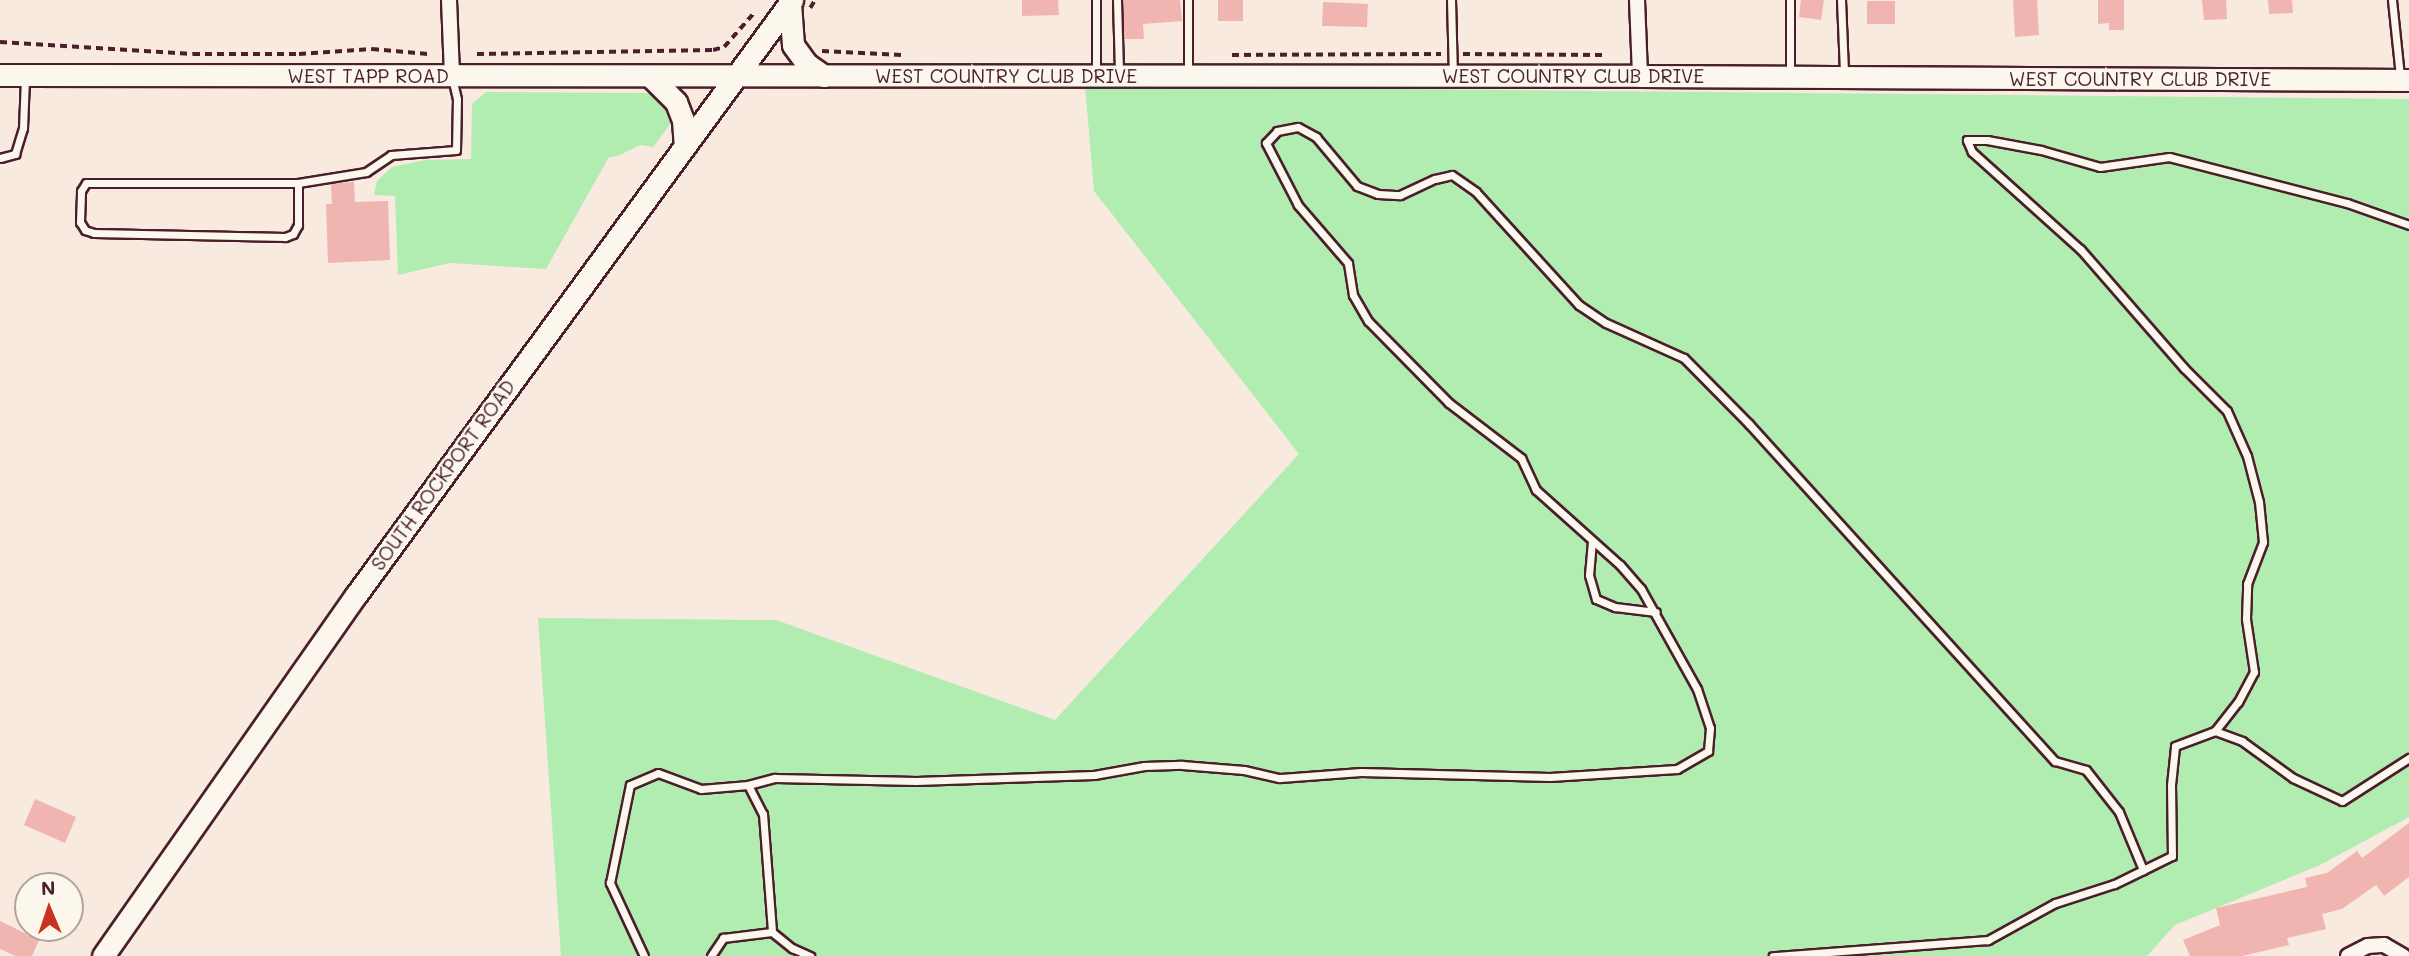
<!DOCTYPE html>
<style>
body{margin:0}
#map{position:relative;width:2409px;height:956px;overflow:hidden;background:#f9eae0;font-family:Mali,sans-serif}
div>[style]{position:absolute}
.green>*{inset:0;background:#b1ecb1}
.building>*{inset:0;background:#f0b4b1}
.path>*{height:3.5px;margin-top:-1.75px;transform-origin:0;background:repeating-linear-gradient(90deg,#4a1f2b 0 7px,transparent 0 12px)}
.roads{filter:drop-shadow(2px 0 #4a1f2b) drop-shadow(-2px 0 #4a1f2b) drop-shadow(0 2px #4a1f2b) drop-shadow(0 -2px #4a1f2b)}
.lane>*{height:7px;margin:-3.5px;padding:0 3.5px;transform-origin:3.5px;border-radius:3.5px;background:#fbf7ec}
.street>*{height:14px;margin:-7px;padding:0 7px;transform-origin:7px;border-radius:7px;background:#fbf7ec}
.secondary>*{height:21px;margin:-10.5px;padding:0 10.5px;transform-origin:10.5px;border-radius:10.5px;background:#fbf7ec}
span{translate:-50% -50%;white-space:nowrap;text-align:center;line-height:1.15;-webkit-text-stroke:5px #fbf7ec;paint-order:stroke}
.street-label{font-size:19px;color:#4a1f2b}
.north{position:absolute;left:14px;top:872px;width:70px;height:70px;box-sizing:border-box;background:#fbf7ec;border:2px solid #b4a19f;border-radius:50%;rotate:358deg;font-size:19px;font-weight:700;line-height:28px;text-align:center;color:#4a1f2b}
.north::after{content:'';display:block;margin:auto;width:24px;height:32px;background:#c8321e;clip-path:polygon(50% 0,100% 100%,50% 72%,0 100%)}
</style>
<div id="map">
<div class="green">
<div style="clip-path:polygon(1085px 86px,2409px 99px,2409px 817px,2320px 865px,2175px 925px,2147px 956px,561px 956px,538px 618px,776px 620px,1055px 720px,1299px 454px,1094px 191px)"></div>
<div style="clip-path:polygon(486px 92px,646px 93px,661px 98px,671px 123px,653px 147px,640px 145px,618px 156px,609px 157px,546px 269px,450px 263px,398px 275px,395px 196px,374px 195px,377px 181px,392px 167px,426px 160px,471px 159px,472px 104px)"></div>
</div>
<div class="building">
<div style="clip-path:polygon(1022px 0,1058px 0,1059px 15px,1022px 16px)"></div>
<div style="clip-path:polygon(1123px 0,1180px 0,1182px 21px,1143px 24px,1144px 39px,1124px 39px)"></div>
<div style="clip-path:polygon(1218px 0,1243px 0,1243px 21px,1218px 21px)"></div>
<div style="clip-path:polygon(1801px 0,1824px 0,1821px 20px,1799px 17px)"></div>
<div style="clip-path:polygon(2013px 0,2037px 0,2039px 35px,2015px 37px)"></div>
<div style="clip-path:polygon(2098px 0,2124px 0,2124px 30px,2109px 30px,2109px 23px,2098px 24px)"></div>
<div style="clip-path:polygon(2202px 0,2226px 0,2227px 19px,2204px 20px)"></div>
<div style="clip-path:polygon(2268px 0,2292px 0,2293px 13px,2269px 14px)"></div>
<div style="clip-path:polygon(1867px 1px,1895px 1px,1895px 24px,1867px 24px)"></div>
<div style="clip-path:polygon(1323px 2px,1368px 4px,1367px 27px,1322px 26px)"></div>
<div style="clip-path:polygon(354px 182px,355px 202px,388px 201px,390px 260px,328px 263px,326px 204px,332px 204px,331px 184px)"></div>
<div style="clip-path:polygon(35px 799px,76px 817px,65px 843px,24px 825px)"></div>
<div style="clip-path:polygon(2409px 823px,2409px 877px,2384px 896px,2376px 885px,2342px 909px,2322px 914px,2326px 929px,2287px 938px,2289px 945px,2242px 956px,2190px 956px,2183px 940px,2220px 925px,2216px 908px,2307px 887px,2305px 878px,2327px 873px,2357px 851px,2362px 858px)"></div>
<div style="clip-path:polygon(0 921px,39px 940px,32px 956px,15px 956px,0 949px)"></div>
</div>
<div class="path">
<div style="left:810px;top:8px;width:9px;rotate:-58deg"></div>
<div style="left:0;top:42px;width:193px;rotate:3.6deg"></div>
<div style="left:193px;top:54px;width:106px"></div>
<div style="left:299px;top:54px;width:73px;rotate:-3.9deg"></div>
<div style="left:372px;top:49px;width:56px;rotate:5.1deg"></div>
<div style="left:822px;top:51px;width:80px;rotate:2.9deg"></div>
<div style="left:477px;top:54px;width:236px;rotate:-1deg"></div>
<div style="left:713px;top:50px;width:11px;rotate:-15deg"></div>
<div style="left:724px;top:47px;width:44px;rotate:-48.7deg"></div>
<div style="left:1463px;top:54px;width:142px;rotate:0.4deg"></div>
<div style="left:1232px;top:55px;width:209px;rotate:-0.3deg"></div>
</div>
<div class="roads">
<div class="lane">
<div style="left:1096px;top:0;width:73px;rotate:90deg"></div>
<div style="left:1117px;top:0;width:73px;rotate:88.4deg"></div>
<div style="left:1451px;top:0;width:75px;rotate:88.5deg"></div>
<div style="left:1790px;top:0;width:73px;rotate:90deg"></div>
<div style="left:1841px;top:0;width:73px;rotate:87.6deg"></div>
<div style="left:2392px;top:0;width:76px;rotate:84deg"></div>
<div style="left:1188px;top:72px;width:72px;rotate:-90deg"></div>
<div style="left:0;top:158px;width:16px;rotate:-15deg"></div>
<div style="left:15px;top:154px;width:27px;rotate:-73deg"></div>
<div style="left:23px;top:128px;width:49px;rotate:-87.7deg"></div>
<div style="left:298px;top:183px;width:42px;rotate:90deg"></div>
<div style="left:298px;top:225px;width:10px;rotate:119deg"></div>
<div style="left:293px;top:234px;width:9px;rotate:159deg"></div>
<div style="left:285px;top:237px;width:191px;rotate:-178.8deg"></div>
<div style="left:94px;top:233px;width:9px;rotate:-162deg"></div>
<div style="left:85px;top:230px;width:9px;rotate:-122deg"></div>
<div style="left:80px;top:222px;width:31px;rotate:-88deg"></div>
<div style="left:81px;top:191px;width:9px;rotate:-58deg"></div>
<div style="left:86px;top:183px;width:212px"></div>
<div style="left:298px;top:183px;width:69px;rotate:-9.2deg"></div>
<div style="left:366px;top:172px;width:30px;rotate:-34deg"></div>
<div style="left:391px;top:155px;width:65px;rotate:-4.4deg"></div>
<div style="left:456px;top:150px;width:51px;rotate:-88.9deg"></div>
<div style="left:457px;top:99px;width:23px;rotate:-103deg"></div>
<div style="left:1592px;top:541px;width:34px;rotate:95deg"></div>
<div style="left:1589px;top:575px;width:25px;rotate:74deg"></div>
<div style="left:1596px;top:599px;width:21px;rotate:23deg"></div>
<div style="left:1615px;top:607px;width:41px;rotate:7deg"></div>
<div style="left:2215px;top:731px;width:29px;rotate:20deg"></div>
<div style="left:2242px;top:741px;width:63px;rotate:36deg"></div>
<div style="left:2293px;top:778px;width:54px;rotate:25.1deg"></div>
<div style="left:2342px;top:801px;width:80px;rotate:-32.7deg"></div>
<div style="left:748px;top:785px;width:33px;rotate:63deg"></div>
<div style="left:763px;top:814px;width:118px;rotate:85.6deg"></div>
<div style="left:2143px;top:870px;width:32px;rotate:-26deg"></div>
<div style="left:2172px;top:856px;width:71px;rotate:-90.8deg"></div>
<div style="left:2171px;top:785px;width:39px;rotate:-84deg"></div>
<div style="left:2175px;top:746px;width:43px;rotate:-20.6deg"></div>
<div style="left:2215px;top:731px;width:37px;rotate:-52deg"></div>
<div style="left:2238px;top:702px;width:34px;rotate:-62deg"></div>
<div style="left:2254px;top:672px;width:54px;rotate:-98.6deg"></div>
<div style="left:2246px;top:619px;width:35px;rotate:-88deg"></div>
<div style="left:2247px;top:584px;width:45px;rotate:-69.1deg"></div>
<div style="left:2263px;top:542px;width:40px;rotate:-95.7deg"></div>
<div style="left:2259px;top:502px;width:48px;rotate:-104.6deg"></div>
<div style="left:2247px;top:456px;width:49px;rotate:-114deg"></div>
<div style="left:2227px;top:411px;width:61px;rotate:-135deg"></div>
<div style="left:2184px;top:368px;width:157px;rotate:-131.1deg"></div>
<div style="left:2081px;top:250px;width:147px;rotate:-138deg"></div>
<div style="left:1972px;top:152px;width:13px;rotate:-113deg"></div>
<div style="left:1967px;top:140px;width:20px"></div>
<div style="left:1987px;top:140px;width:55px;rotate:10.5deg"></div>
<div style="left:2041px;top:150px;width:61px;rotate:16.1deg"></div>
<div style="left:2100px;top:167px;width:70px;rotate:-8.2deg"></div>
<div style="left:2169px;top:157px;width:184px;rotate:14.5deg"></div>
<div style="left:2347px;top:203px;width:66px;rotate:19.5deg"></div>
<div style="left:644px;top:956px;width:81px;rotate:-115deg"></div>
<div style="left:610px;top:883px;width:100px;rotate:-78.5deg"></div>
<div style="left:630px;top:785px;width:30px;rotate:-23deg"></div>
<div style="left:658px;top:773px;width:46px;rotate:20.4deg"></div>
<div style="left:701px;top:789px;width:47px;rotate:-4.9deg"></div>
<div style="left:748px;top:785px;width:28px;rotate:-15deg"></div>
<div style="left:775px;top:778px;width:141px;rotate:1.2deg"></div>
<div style="left:916px;top:781px;width:178px;rotate:-1.9deg"></div>
<div style="left:1094px;top:775px;width:51px;rotate:-10.2deg"></div>
<div style="left:1144px;top:766px;width:38px;rotate:-2deg"></div>
<div style="left:1182px;top:765px;width:62px;rotate:4.6deg"></div>
<div style="left:1244px;top:770px;width:36px;rotate:13deg"></div>
<div style="left:1279px;top:778px;width:82px;rotate:-4.2deg"></div>
<div style="left:1361px;top:772px;width:189px;rotate:1.5deg"></div>
<div style="left:1550px;top:777px;width:127px;rotate:-3.6deg"></div>
<div style="left:1677px;top:769px;width:36px;rotate:-30deg"></div>
<div style="left:1708px;top:751px;width:23px;rotate:-85deg"></div>
<div style="left:1710px;top:728px;width:41px;rotate:-108.4deg"></div>
<div style="left:1697px;top:689px;width:115px;rotate:-119.2deg"></div>
<div style="left:1641px;top:589px;width:32px;rotate:-131deg"></div>
<div style="left:1620px;top:565px;width:113px;rotate:-138.2deg"></div>
<div style="left:1536px;top:490px;width:35px;rotate:-115deg"></div>
<div style="left:1521px;top:458px;width:91px;rotate:-142.6deg"></div>
<div style="left:1449px;top:403px;width:115px;rotate:-134.6deg"></div>
<div style="left:1368px;top:321px;width:30px;rotate:-120deg"></div>
<div style="left:1353px;top:295px;width:32px;rotate:-99deg"></div>
<div style="left:1348px;top:263px;width:77px;rotate:-130.8deg"></div>
<div style="left:1298px;top:205px;width:70px;rotate:-117.3deg"></div>
<div style="left:1266px;top:143px;width:16px;rotate:-47deg"></div>
<div style="left:1277px;top:131px;width:21px;rotate:-11deg"></div>
<div style="left:1298px;top:127px;width:21px;rotate:29deg"></div>
<div style="left:1316px;top:137px;width:64px;rotate:50.1deg"></div>
<div style="left:1357px;top:186px;width:22px;rotate:21deg"></div>
<div style="left:1378px;top:194px;width:22px;rotate:3deg"></div>
<div style="left:1400px;top:195px;width:38px;rotate:-25deg"></div>
<div style="left:1435px;top:179px;width:17px;rotate:-13deg"></div>
<div style="left:1452px;top:175px;width:29px;rotate:35deg"></div>
<div style="left:1476px;top:192px;width:153px;rotate:47.7deg"></div>
<div style="left:1579px;top:305px;width:32px;rotate:34deg"></div>
<div style="left:1606px;top:323px;width:85px;rotate:24.2deg"></div>
<div style="left:1684px;top:358px;width:93px;rotate:45.4deg"></div>
<div style="left:1749px;top:424px;width:455px;rotate:47.8deg"></div>
<div style="left:2055px;top:761px;width:32px;rotate:16deg"></div>
<div style="left:2086px;top:770px;width:53px;rotate:51.8deg"></div>
<div style="left:2119px;top:812px;width:63px;rotate:67.5deg"></div>
<div style="left:2143px;top:870px;width:32px;rotate:154deg"></div>
<div style="left:2114px;top:884px;width:62px;rotate:162.1deg"></div>
<div style="left:2055px;top:903px;width:77px;rotate:151.1deg"></div>
<div style="left:1988px;top:940px;width:216px;rotate:175.7deg"></div>
<div style="left:711px;top:956px;width:22px;rotate:-56deg"></div>
<div style="left:723px;top:938px;width:49px;rotate:-7deg"></div>
<div style="left:772px;top:932px;width:26px;rotate:39deg"></div>
<div style="left:792px;top:948px;width:20px;rotate:24deg"></div>
</div>
<div class="street">
<div style="left:449px;top:0;width:76px;rotate:87.7deg"></div>
<div style="left:1637px;top:0;width:76px;rotate:87.7deg"></div>
<div style="left:2348px;top:956px;width:22px;rotate:-27deg"></div>
<div style="left:2368px;top:946px;width:16px;rotate:-4deg"></div>
<div style="left:2384px;top:945px;width:22px;rotate:30deg"></div>
</div>
<div class="secondary">
<div style="left:790px;top:3px;width:42px;rotate:85.9deg"></div>
<div style="left:793px;top:45px;width:24px;rotate:54deg"></div>
<div style="left:807px;top:64px;width:21px;rotate:35deg"></div>
<div style="left:0;top:75px;width:1640px;rotate:0.03deg"></div>
<div style="left:1640px;top:76px;width:769px;rotate:0.3deg"></div>
<div style="left:650px;top:76px;width:37px;rotate:45deg"></div>
<div style="left:676px;top:102px;width:19px;rotate:69deg"></div>
<div style="left:683px;top:120px;width:26px;rotate:86deg"></div>
<div style="left:103px;top:956px;width:441px;rotate:-55deg"></div>
<div style="left:356px;top:595px;width:738px;rotate:-53.77deg"></div>
</div>
</div>
<div class="street-label">
<span style="left:368px;top:76px">WEST TAPP ROAD</span>
<span style="left:1006px;top:76px">WEST COUNTRY CLUB DRIVE</span>
<span style="left:1573px;top:76px">WEST COUNTRY CLUB DRIVE</span>
<span style="left:2140px;top:79px">WEST COUNTRY CLUB DRIVE</span>
<span style="left:443px;top:475px;rotate:-54deg">SOUTH ROCKPORT ROAD</span>
</div>
<div class="north">N</div>
</div>
